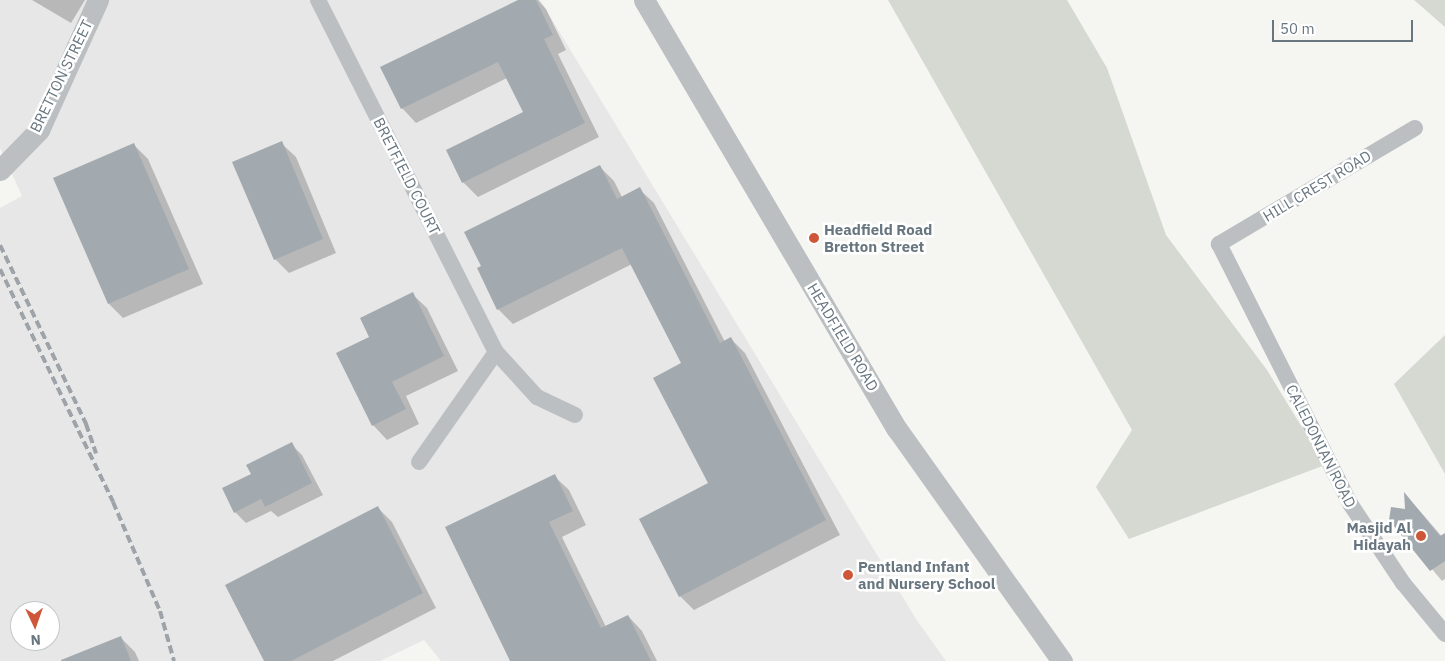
<!DOCTYPE html>
<style>
body{margin:0}
#map{position:relative;width:1445px;height:661px;overflow:hidden;background:#f5f5f2;font-family:"IBM Plex Sans",sans-serif}
div>[style]{position:absolute}
.built>*{inset:0;background:#e6e7e6}
.green>*{inset:0;background:#d5d9d2}
.shadow>*{inset:0;background:#0003}
.building>*{inset:0;background:#a3aaaf}
.minor>*{height:16px;margin:-8px;padding:0 8px;transform-origin:8px;border-radius:8px;background:#bbbfc2}
.tertiary>*{height:21px;margin:-10.5px;padding:0 10.5px;transform-origin:10.5px;border-radius:10.5px;background:#bbbfc2}
.rail>*{height:4px;margin-top:-2px;transform-origin:0;background:repeating-linear-gradient(90deg,#9da3a8 0 8px,transparent 0 12px)}
.dots>*{width:14px;height:14px;translate:-50% -50%;box-sizing:border-box;border:2px solid #fff;border-radius:50%}
span{translate:-50% -50%;white-space:nowrap;text-align:center;line-height:1.15;-webkit-text-stroke:5px #fff;paint-order:stroke}
.street-label{font-size:15px;color:#687680}
.poi-label{font-size:15px;color:#687680;font-weight:700}
.left{translate:0 -50%;text-align:left}
.right{translate:-100% -50%;text-align:right}
.north{position:absolute;left:10px;top:601px;width:50px;height:50px;box-sizing:border-box;background:#fff;border:1px solid #c3c8cc;border-radius:50%;rotate:177deg;font-size:14px;font-weight:700;line-height:20px;text-align:center;color:#687680}
.north::after{content:'';display:block;margin:auto;width:18px;height:22px;background:#ce573a;clip-path:polygon(50% 0,100% 100%,50% 72%,0 100%)}
.scale{position:absolute;left:1272px;top:20px;width:141px;height:22px;box-sizing:border-box;border:2px solid #687680;border-top:0;padding-left:6px;font-size:15px;line-height:18px;white-space:nowrap;color:#687680;-webkit-text-stroke:4px #fff;paint-order:stroke}
</style>
<div id="map">
<div class="built">
<div style="clip-path:polygon(evenodd,0 0,540px 0,916px 619px,946px 661px,441px 661px,424px 640px,380px 661px,0 661px,0 208px,22px 196px,0 148px,0 0,20px 611px,50px 611px,50px 641px,20px 641px,20px 611px)"></div>
</div>
<div class="green">
<div style="clip-path:polygon(888px 0,1067px 0,1107px 68px,1166px 235px,1267px 370px,1325px 465px,1129px 539px,1096px 487px,1132px 430px)"></div>
<div style="clip-path:polygon(1414px 0,1445px 0,1445px 27px)"></div>
<div style="clip-path:polygon(1445px 335px,1445px 474px,1394px 384px)"></div>
</div>
<div class="shadow">
<div style="clip-path:polygon(32px 0,85px 0,71px 23px)"></div>
<div style="clip-path:polygon(521px 0,538px 0,546px 9px,566px 50px,558px 54px,599px 137px,478px 197px,463px 182px,448px 151px,524px 113px,507px 78px,416px 123px,402px 108px)"></div>
<div style="clip-path:polygon(281px 143px,296px 157px,336px 253px,289px 273px,275px 259px)"></div>
<div style="clip-path:polygon(134px 145px,148px 159px,203px 284px,123px 318px,109px 304px)"></div>
<div style="clip-path:polygon(599px 166px,614px 181px,622px 197px,639px 189px,654px 203px,725px 342px,731px 339px,745px 353px,840px 535px,694px 610px,680px 596px,710px 484px,683px 364px,632px 264px,513px 324px,498px 309px)"></div>
<div style="clip-path:polygon(412px 294px,427px 308px,458px 371px,406px 396px,419px 424px,387px 440px,373px 425px)"></div>
<div style="clip-path:polygon(291px 444px,302px 455px,323px 495px,278px 517px,271px 511px,246px 523px,235px 512px,253px 475px)"></div>
<div style="clip-path:polygon(554px 476px,569px 490px,586px 525px,562px 537px,606px 627px,628px 616px,642px 631px,657px 661px,512px 661px)"></div>
<div style="clip-path:polygon(1406px 495px,1445px 540px,1445px 579px,1442px 581px,1391px 520px,1406px 510px)"></div>
<div style="clip-path:polygon(378px 508px,392px 522px,436px 608px,333px 661px,265px 661px)"></div>
<div style="clip-path:polygon(121px 638px,135px 652px,139px 661px,75px 661px)"></div>
</div>
<div class="building">
<div style="clip-path:polygon(518px 0,536px 0,553px 35px,544px 39px,585px 123px,462px 183px,446px 150px,523px 112px,498px 62px,401px 109px,380px 67px)"></div>
<div style="clip-path:polygon(282px 141px,323px 239px,274px 260px,232px 162px)"></div>
<div style="clip-path:polygon(134px 143px,189px 269px,108px 304px,53px 178px)"></div>
<div style="clip-path:polygon(600px 165px,617px 199px,640px 187px,720px 343px,731px 337px,826px 520px,679px 597px,639px 519px,708px 483px,653px 378px,681px 363px,622px 248px,497px 310px,477px 268px,481px 266px,464px 232px)"></div>
<div style="clip-path:polygon(413px 292px,444px 356px,392px 382px,406px 409px,372px 426px,336px 353px,369px 337px,360px 318px)"></div>
<div style="clip-path:polygon(292px 442px,312px 483px,265px 507px,261px 499px,234px 513px,222px 488px,251px 474px,246px 465px)"></div>
<div style="clip-path:polygon(555px 474px,573px 511px,549px 522px,601px 628px,628px 615px,651px 661px,510px 661px,445px 527px)"></div>
<div style="clip-path:polygon(1404px 492px,1440px 536px,1445px 533px,1445px 561px,1430px 571px,1389px 520px,1391px 507px,1405px 509px)"></div>
<div style="clip-path:polygon(378px 506px,423px 593px,291px 661px,264px 661px,225px 585px)"></div>
<div style="clip-path:polygon(121px 636px,131px 661px,61px 661px,61px 660px)"></div>
</div>
<div class="minor">
<div style="left:318px;top:0;width:394px;rotate:63.2deg"></div>
<div style="left:496px;top:352px;width:61px;rotate:47.7deg"></div>
<div style="left:537px;top:397px;width:42px;rotate:25.3deg"></div>
<div style="left:1415px;top:128px;width:228px;rotate:149.4deg"></div>
<div style="left:1219px;top:244px;width:292px;rotate:63.2deg"></div>
<div style="left:1351px;top:505px;width:94px;rotate:56.3deg"></div>
<div style="left:1403px;top:583px;width:66px;rotate:50.5deg"></div>
<div style="left:419px;top:462px;width:134px;rotate:-55deg"></div>
</div>
<div class="tertiary">
<div style="left:644px;top:0;width:498px;rotate:59.5deg"></div>
<div style="left:897px;top:429px;width:285px;rotate:54.6deg"></div>
<div style="left:0;top:170px;width:56px;rotate:-45.7deg"></div>
<div style="left:39px;top:130px;width:143px;rotate:-65.6deg"></div>
</div>
<div class="rail">
<div style="left:0;top:245px;width:199px;rotate:64.3deg"></div>
<div style="left:86px;top:424px;width:31px;rotate:71deg"></div>
<div style="left:0;top:269px;width:259px;rotate:64.1deg"></div>
<div style="left:113px;top:502px;width:119px;rotate:66.7deg"></div>
<div style="left:160px;top:611px;width:52px;rotate:74.4deg"></div>
</div>
<div class="dots">
<div style="left:814px;top:238px;background:#ce573a"></div>
<div style="left:1421px;top:536px;background:#ce573a"></div>
<div style="left:848px;top:575px;background:#ce573a"></div>
</div>
<div class="street-label">
<span style="left:61px;top:76px;rotate:-64deg">BRETTON STREET</span>
<span style="left:407px;top:176px;rotate:63deg">BRETFIELD COURT</span>
<span style="left:1317px;top:186px;rotate:-31deg">HILL CREST ROAD</span>
<span style="left:843px;top:337px;rotate:59deg">HEADFIELD ROAD</span>
<span style="left:1321px;top:446px;rotate:63deg">CALEDONIAN ROAD</span>
</div>
<div class="poi-label">
<span class="left" style="left:824px;top:238px">Headfield Road<br>Bretton Street</span>
<span class="right" style="left:1411px;top:536px">Masjid Al<br>Hidayah</span>
<span class="left" style="left:858px;top:575px">Pentland Infant<br>and Nursery School</span>
</div>
<div class="north">N</div>
<div class="scale">50 m</div>
</div>
